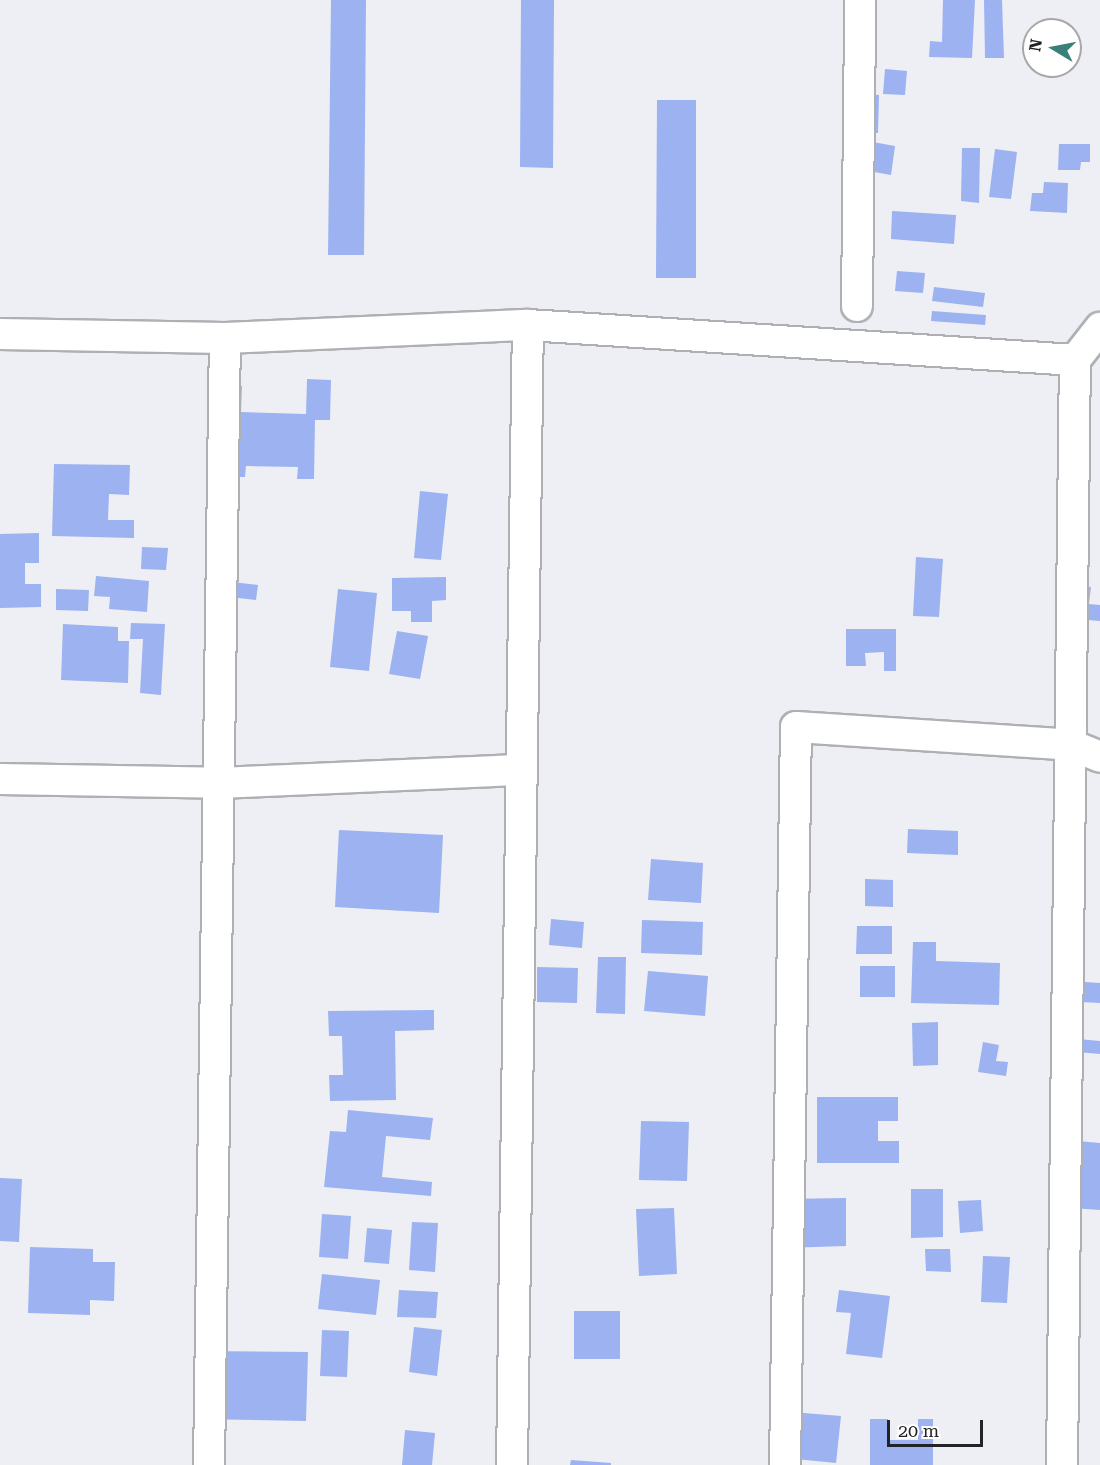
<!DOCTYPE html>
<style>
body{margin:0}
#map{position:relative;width:1100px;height:1465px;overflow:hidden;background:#eeeff4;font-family:"Roboto Serif",serif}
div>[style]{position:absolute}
.building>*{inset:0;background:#9cb2f1}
.roads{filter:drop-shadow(2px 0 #aeb0b4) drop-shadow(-2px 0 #aeb0b4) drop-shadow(0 2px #aeb0b4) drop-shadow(0 -2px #aeb0b4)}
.street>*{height:30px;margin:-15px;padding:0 15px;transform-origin:15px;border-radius:15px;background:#fff}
span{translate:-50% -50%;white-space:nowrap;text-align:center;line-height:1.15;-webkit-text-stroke:4.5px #fff;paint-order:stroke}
.north{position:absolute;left:1022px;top:18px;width:60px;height:60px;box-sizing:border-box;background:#fff;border:2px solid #a7a7a7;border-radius:50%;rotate:280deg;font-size:16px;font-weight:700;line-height:24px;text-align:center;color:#222324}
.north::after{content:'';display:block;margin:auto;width:21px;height:27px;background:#398079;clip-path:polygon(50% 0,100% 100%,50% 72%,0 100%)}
.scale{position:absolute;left:887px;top:1420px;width:96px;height:27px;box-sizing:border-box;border:3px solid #222324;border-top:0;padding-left:8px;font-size:18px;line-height:21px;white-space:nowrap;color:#222324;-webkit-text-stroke:4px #fff;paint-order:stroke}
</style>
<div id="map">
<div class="building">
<div style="clip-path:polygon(331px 0,366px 0,364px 255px,328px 255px)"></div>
<div style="clip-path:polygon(521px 0,554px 0,553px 168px,520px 167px)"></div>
<div style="clip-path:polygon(943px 0,975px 0,972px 58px,929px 57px,930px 41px,942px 42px)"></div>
<div style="clip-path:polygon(984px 0,1002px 0,1004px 58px,985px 58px)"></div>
<div style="clip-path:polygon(885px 69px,907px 71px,905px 95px,883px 94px)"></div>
<div style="clip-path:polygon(857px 94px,879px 95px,878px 133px,856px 132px)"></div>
<div style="clip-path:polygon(657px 100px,696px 100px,696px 278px,656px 278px)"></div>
<div style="clip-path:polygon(867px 141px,895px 146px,891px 175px,863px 170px)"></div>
<div style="clip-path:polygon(1059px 144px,1090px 144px,1090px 162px,1081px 162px,1080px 170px,1058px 170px)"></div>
<div style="clip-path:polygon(962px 148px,980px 148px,979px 203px,961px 201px)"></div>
<div style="clip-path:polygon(995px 149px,1017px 152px,1011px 199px,989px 197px)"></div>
<div style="clip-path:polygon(1044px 182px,1068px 183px,1067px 213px,1030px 211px,1032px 193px,1043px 193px)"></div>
<div style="clip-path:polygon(892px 211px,956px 215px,954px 244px,891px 239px)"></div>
<div style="clip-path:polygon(897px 271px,925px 273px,923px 293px,895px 291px)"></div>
<div style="clip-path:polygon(934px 287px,985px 293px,983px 307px,932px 301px)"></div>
<div style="clip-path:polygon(932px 311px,986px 315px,985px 325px,931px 321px)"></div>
<div style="clip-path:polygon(307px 379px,331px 380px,330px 420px,315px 420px,314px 479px,297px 479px,298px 467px,246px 466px,245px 477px,224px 477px,211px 384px,242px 386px,241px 412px,306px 414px)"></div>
<div style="clip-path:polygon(54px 464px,130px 465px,129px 495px,109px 494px,108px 520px,134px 520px,134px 538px,52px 536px)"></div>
<div style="clip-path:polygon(420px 491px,448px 494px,441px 560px,414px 558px)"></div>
<div style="clip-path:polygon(39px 533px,39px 563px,25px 563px,25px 584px,41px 584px,41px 607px,0 608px,0 534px)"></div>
<div style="clip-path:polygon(142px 547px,168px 548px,166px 570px,141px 569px)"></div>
<div style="clip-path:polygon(916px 557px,943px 559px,939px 617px,913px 616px)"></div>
<div style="clip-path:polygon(96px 576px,149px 581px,147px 612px,109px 609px,110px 597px,94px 596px)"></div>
<div style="clip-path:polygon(446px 577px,446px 600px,432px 601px,432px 622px,411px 622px,411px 611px,392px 611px,392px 578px)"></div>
<div style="clip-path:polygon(215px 580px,258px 585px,256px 600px,238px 598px,237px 615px,212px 613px)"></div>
<div style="clip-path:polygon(1080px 586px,1091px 587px,1089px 604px,1100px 605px,1100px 621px,1076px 619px)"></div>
<div style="clip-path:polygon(56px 589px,89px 590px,88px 611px,56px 610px)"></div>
<div style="clip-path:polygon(338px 589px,377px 593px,369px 671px,330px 667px)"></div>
<div style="clip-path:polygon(131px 623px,165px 624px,161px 695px,140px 693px,143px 639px,130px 639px)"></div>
<div style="clip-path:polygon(63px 624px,118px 627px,118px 641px,129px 641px,128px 683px,61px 680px)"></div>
<div style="clip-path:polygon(846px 629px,896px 629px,896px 671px,884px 671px,884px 652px,865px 653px,866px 666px,846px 666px)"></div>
<div style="clip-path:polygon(397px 631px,428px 636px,420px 679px,389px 674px)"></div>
<div style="clip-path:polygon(908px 829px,958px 831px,958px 855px,907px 853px)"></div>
<div style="clip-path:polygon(339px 830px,443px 835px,439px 913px,335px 907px)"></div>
<div style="clip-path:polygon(651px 859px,703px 863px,701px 903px,648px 900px)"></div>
<div style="clip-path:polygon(865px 879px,893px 880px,893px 907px,865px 906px)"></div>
<div style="clip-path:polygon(551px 919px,584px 922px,582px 948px,549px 945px)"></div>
<div style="clip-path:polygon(642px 920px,703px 922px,702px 955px,641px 953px)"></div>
<div style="clip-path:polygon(857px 926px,892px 926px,892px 954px,856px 954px)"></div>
<div style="clip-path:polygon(913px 942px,936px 942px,936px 961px,1000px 963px,999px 1005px,911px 1003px)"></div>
<div style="clip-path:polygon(598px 957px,626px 957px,625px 1014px,596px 1013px)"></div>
<div style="clip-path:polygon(860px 966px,895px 966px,895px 997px,860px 997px)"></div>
<div style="clip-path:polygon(537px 967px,578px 968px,577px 1003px,537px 1002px)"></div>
<div style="clip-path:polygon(648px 971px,708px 976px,705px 1016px,644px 1011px)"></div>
<div style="clip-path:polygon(1068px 981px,1100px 983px,1100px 1003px,1081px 1002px)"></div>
<div style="clip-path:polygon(434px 1010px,434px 1030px,395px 1031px,396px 1100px,330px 1101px,329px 1075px,343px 1075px,342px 1036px,329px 1036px,328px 1011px)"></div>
<div style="clip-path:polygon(938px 1022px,938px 1065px,913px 1066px,912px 1023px)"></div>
<div style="clip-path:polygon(1078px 1039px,1100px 1041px,1100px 1054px,1077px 1052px)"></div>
<div style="clip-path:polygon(983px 1042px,999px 1045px,996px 1061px,1008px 1062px,1006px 1076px,978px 1072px)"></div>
<div style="clip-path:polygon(817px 1097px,898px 1097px,898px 1121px,878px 1121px,878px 1141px,899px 1141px,899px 1163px,817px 1163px)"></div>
<div style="clip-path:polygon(348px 1110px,433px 1118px,430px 1140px,386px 1136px,382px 1177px,432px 1182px,431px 1196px,324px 1187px,330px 1131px,346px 1132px)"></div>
<div style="clip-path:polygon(641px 1121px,689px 1122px,687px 1181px,639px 1180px)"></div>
<div style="clip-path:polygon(1078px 1141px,1100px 1143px,1100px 1210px,1072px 1208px)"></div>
<div style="clip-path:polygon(0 1178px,22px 1179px,19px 1242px,0 1241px)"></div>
<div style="clip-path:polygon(911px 1189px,943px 1189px,943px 1237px,911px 1238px)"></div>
<div style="clip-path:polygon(846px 1198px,846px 1246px,784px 1248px,783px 1199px)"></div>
<div style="clip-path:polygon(981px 1200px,983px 1231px,960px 1233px,958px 1201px)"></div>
<div style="clip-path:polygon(674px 1208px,677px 1274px,639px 1276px,636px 1209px)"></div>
<div style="clip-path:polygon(322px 1214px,351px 1216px,348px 1259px,319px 1257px)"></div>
<div style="clip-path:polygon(412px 1222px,438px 1223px,435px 1272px,409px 1270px)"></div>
<div style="clip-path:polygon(367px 1228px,392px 1230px,389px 1264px,364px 1262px)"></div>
<div style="clip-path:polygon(30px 1247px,93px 1249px,93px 1262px,115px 1262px,114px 1301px,90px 1300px,90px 1315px,28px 1313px)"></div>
<div style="clip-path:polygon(925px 1249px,950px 1249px,951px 1272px,926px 1271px)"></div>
<div style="clip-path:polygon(983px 1256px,1010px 1257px,1007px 1303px,981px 1302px)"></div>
<div style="clip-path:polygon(322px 1274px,380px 1280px,376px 1315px,318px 1309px)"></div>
<div style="clip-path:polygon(399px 1290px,438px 1292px,436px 1318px,397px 1317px)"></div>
<div style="clip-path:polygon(839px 1290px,890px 1296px,882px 1358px,846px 1354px,851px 1313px,836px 1312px)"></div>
<div style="clip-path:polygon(574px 1311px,620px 1311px,620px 1359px,574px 1359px)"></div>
<div style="clip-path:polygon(414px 1327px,442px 1330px,437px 1376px,409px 1372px)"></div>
<div style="clip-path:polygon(322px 1330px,349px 1331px,347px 1377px,320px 1376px)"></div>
<div style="clip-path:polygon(198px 1351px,308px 1352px,306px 1421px,197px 1419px)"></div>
<div style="clip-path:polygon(779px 1411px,841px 1416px,836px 1463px,775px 1457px)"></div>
<div style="clip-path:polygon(870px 1419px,888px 1419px,888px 1440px,918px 1440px,918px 1419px,933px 1419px,933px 1465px,870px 1465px)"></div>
<div style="clip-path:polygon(405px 1430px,435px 1433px,432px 1465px,402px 1465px)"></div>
<div style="clip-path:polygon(571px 1460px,611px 1463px,611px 1465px,570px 1465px)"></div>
</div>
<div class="roads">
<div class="street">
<div style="left:857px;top:306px;width:306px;rotate:-89.4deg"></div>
<div style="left:0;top:334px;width:225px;rotate:1deg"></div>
<div style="left:225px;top:338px;width:303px;rotate:-2.5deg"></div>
<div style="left:528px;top:325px;width:548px;rotate:3.66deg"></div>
<div style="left:0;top:779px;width:219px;rotate:1deg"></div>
<div style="left:219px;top:783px;width:303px;rotate:-2.5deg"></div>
<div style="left:209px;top:1465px;width:1127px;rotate:-89.19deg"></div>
<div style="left:512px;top:1465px;width:1140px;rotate:-89.2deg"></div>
<div style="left:785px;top:1465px;width:738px;rotate:-89.15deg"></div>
<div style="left:796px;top:727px;width:276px;rotate:3.7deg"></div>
<div style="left:1071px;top:745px;width:31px;rotate:22deg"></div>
<div style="left:1062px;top:1465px;width:1105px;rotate:-89.33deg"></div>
<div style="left:1075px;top:360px;width:41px;rotate:-52deg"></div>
</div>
</div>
<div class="north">N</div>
<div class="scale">20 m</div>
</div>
